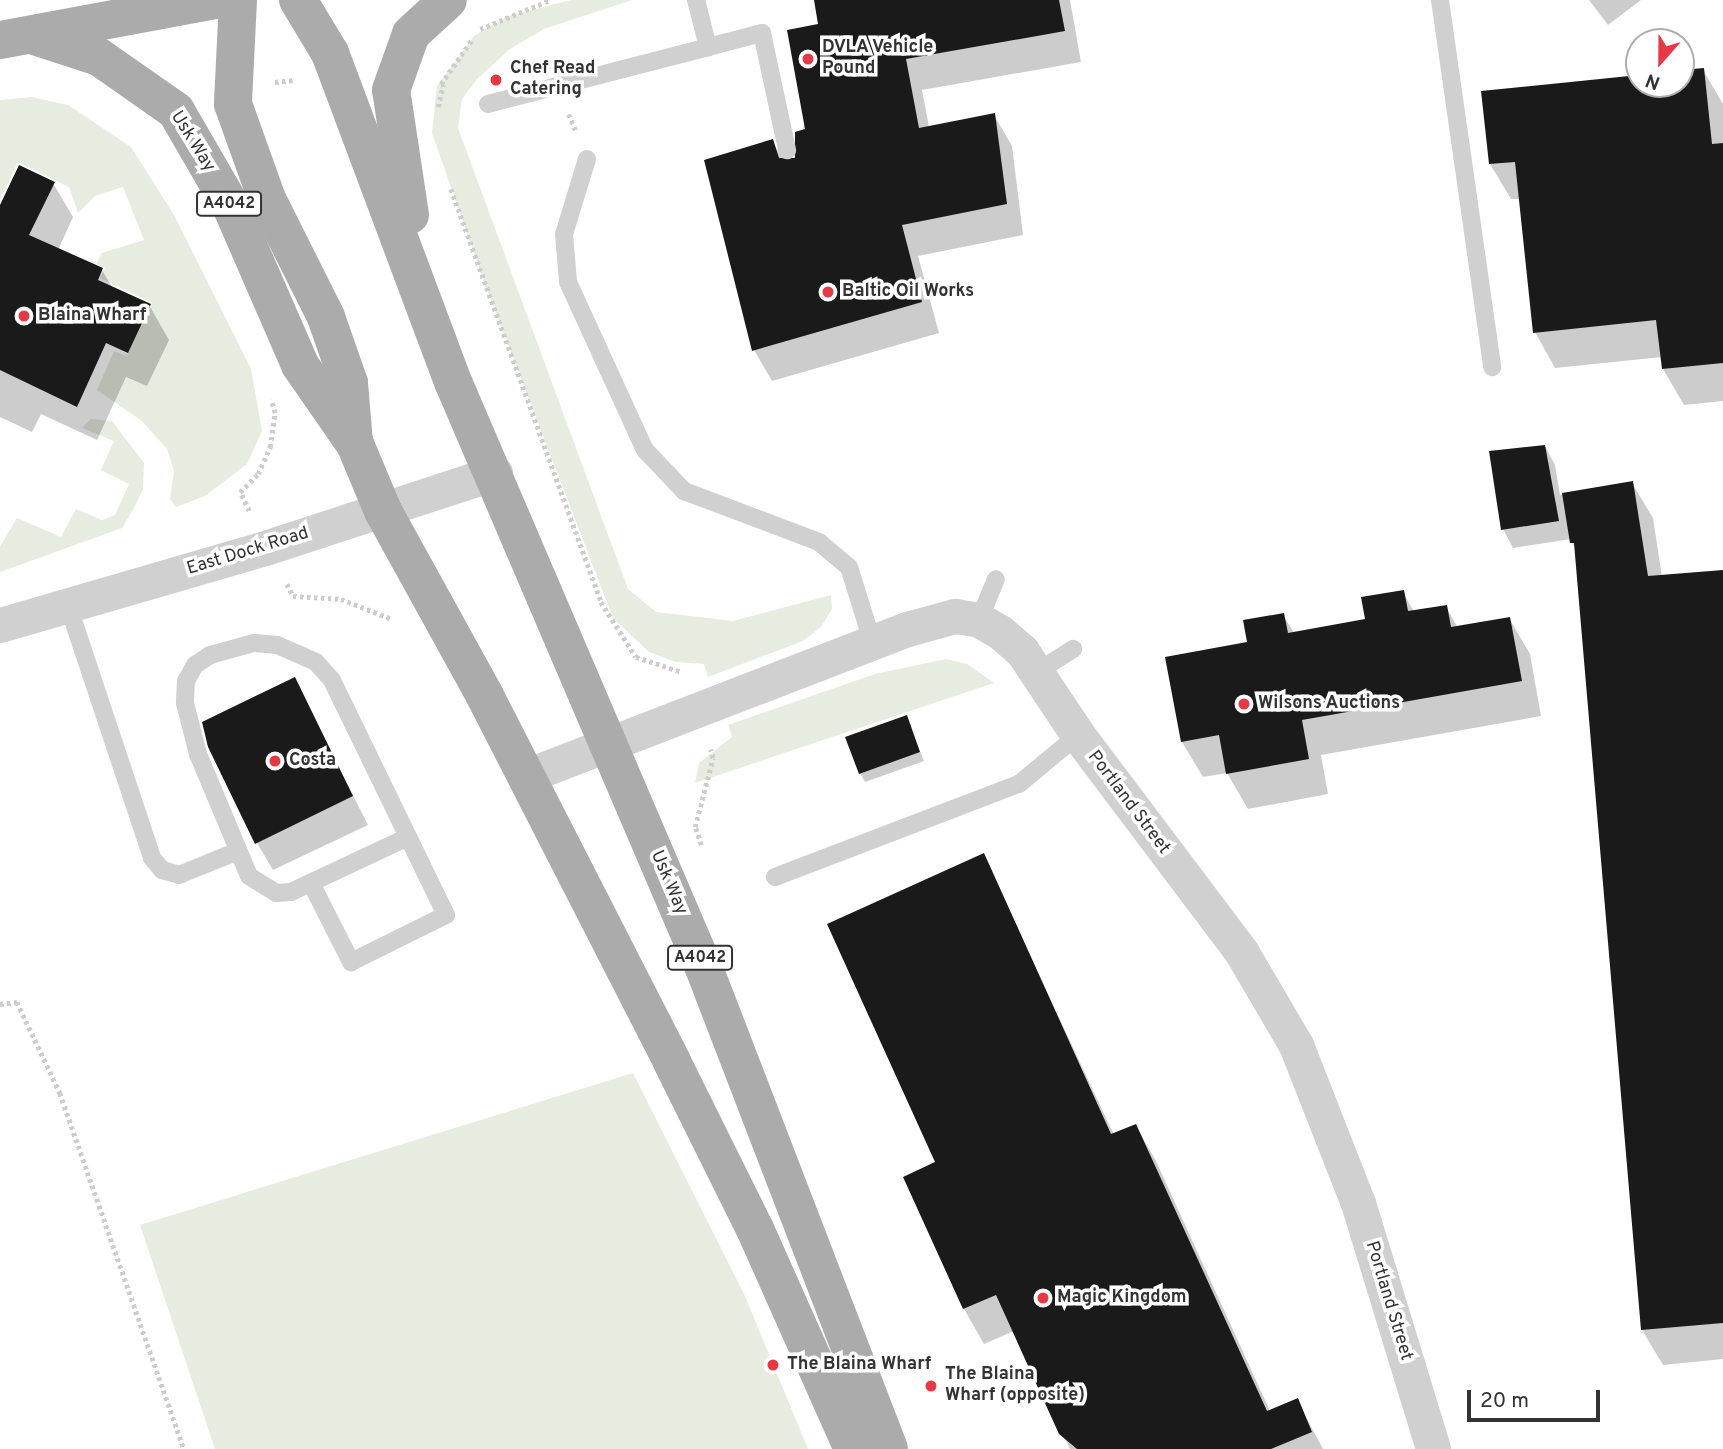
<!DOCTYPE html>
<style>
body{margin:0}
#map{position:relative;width:1723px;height:1449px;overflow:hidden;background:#fff;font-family:Overpass,sans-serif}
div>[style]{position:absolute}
.green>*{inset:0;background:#e6ecdf}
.shadow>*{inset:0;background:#0003}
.building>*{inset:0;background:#1a1a1a}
.path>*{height:4.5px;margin-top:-2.25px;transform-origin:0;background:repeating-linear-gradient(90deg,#cdcdcd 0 3.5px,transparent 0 7px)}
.lane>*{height:18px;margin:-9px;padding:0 9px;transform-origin:9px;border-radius:9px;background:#d0d0d0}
.street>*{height:35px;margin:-17.5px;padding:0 17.5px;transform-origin:17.5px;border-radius:17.5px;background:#d0d0d0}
.primary>*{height:38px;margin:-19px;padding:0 19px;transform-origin:19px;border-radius:19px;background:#ababab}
.dots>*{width:19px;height:19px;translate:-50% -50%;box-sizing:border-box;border:4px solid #fff;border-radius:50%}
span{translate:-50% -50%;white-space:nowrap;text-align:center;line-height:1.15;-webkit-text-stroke:7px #fff;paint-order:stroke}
.shield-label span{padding:2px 5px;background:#fff;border:2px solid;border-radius:5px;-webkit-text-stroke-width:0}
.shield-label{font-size:16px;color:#333;font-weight:700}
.poi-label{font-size:18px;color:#333;font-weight:700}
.left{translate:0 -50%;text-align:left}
.street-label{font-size:18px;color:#333}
.north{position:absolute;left:1625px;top:28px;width:70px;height:70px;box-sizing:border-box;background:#fff;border:2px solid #adadad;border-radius:50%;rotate:201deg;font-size:19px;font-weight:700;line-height:28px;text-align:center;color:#333}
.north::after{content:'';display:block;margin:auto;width:24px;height:32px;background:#e63946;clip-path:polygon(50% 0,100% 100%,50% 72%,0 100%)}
.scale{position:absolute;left:1467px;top:1390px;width:133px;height:32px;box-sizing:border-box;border:4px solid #333;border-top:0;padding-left:9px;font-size:21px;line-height:24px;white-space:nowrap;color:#333;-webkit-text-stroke:5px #fff;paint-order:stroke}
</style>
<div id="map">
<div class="green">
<div style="clip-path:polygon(571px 0,632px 0,544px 29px,510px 49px,477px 79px,462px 99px,458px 128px,628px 589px,656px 612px,733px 621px,831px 595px,832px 609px,821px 627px,803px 641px,708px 677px,704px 664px,676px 662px,649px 652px,613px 618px,483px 279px,432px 133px,437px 86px,474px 36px,508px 16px)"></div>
<div style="clip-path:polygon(32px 97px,68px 105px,131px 147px,174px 215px,251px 369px,262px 431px,247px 464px,205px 496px,176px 507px,170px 499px,174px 471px,167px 449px,142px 421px,97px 390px,114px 351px,127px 356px,152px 303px,100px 278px,105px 268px,96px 264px,102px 253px,144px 240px,123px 187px,95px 196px,78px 213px,69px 187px,18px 162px,0 200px,0 100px)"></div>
<div style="clip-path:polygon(91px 419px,112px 421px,144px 463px,143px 489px,134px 508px,122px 528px,0 572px,0 547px,17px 518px,61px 537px,76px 509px,102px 520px,115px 515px,129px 484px,101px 470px,114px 441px,82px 428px)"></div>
<div style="clip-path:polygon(946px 659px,967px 664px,994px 683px,695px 783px,699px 763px,732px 737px,728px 725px,875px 674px)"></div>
<div style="clip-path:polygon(633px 1073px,744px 1294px,808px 1449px,215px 1449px,140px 1225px)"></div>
</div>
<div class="shadow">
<div style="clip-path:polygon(815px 0,1070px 0,1081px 62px,922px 90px,929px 127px,994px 115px,1012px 146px,1023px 235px,918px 256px,939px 333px,772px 381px,754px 350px,772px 141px,784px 162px,799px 155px,820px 26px)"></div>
<div style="clip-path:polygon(1589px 0,1641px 0,1608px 25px)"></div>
<div style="clip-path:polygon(1703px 70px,1723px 104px,1723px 401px,1684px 405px,1663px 369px,1662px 357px,1555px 368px,1535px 332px,1521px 199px,1511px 199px,1490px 164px,1639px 76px,1639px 84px,1681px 84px,1681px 72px)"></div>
<div style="clip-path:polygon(53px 183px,73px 217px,58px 250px,102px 270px,113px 289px,149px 305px,169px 340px,147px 386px,126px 377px,97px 440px,41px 414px,32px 432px,0 417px,0 209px)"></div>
<div style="clip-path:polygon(1545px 446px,1555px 465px,1560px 495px,1632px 483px,1653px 518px,1662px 577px,1723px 572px,1723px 1359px,1663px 1365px,1642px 1330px,1577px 553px,1571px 539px,1513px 548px,1503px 529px)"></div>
<div style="clip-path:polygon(1403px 592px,1414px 612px,1446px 607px,1458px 628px,1509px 618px,1530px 654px,1541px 716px,1321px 755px,1328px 794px,1248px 809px,1227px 773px,1203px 777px,1182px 742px,1249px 644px,1283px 615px,1294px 633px,1368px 620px)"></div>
<div style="clip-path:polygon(294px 680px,368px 825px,273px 870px,257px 843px)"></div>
<div style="clip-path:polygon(906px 717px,924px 761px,865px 782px,860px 773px)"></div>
<div style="clip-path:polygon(983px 855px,1114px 1135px,1136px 1126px,1156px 1161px,1270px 1411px,1297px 1400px,1323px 1449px,1070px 1449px,1014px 1331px,984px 1344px,964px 1309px,905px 1178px,937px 1162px)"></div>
</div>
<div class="building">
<div style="clip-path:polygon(814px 0,1059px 0,1065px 31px,906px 59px,919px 128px,995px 113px,1007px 204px,902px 225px,922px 302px,752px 351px,704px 160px,773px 139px,779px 158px,795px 158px,795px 132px,805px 129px,787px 30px,818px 24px)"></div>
<div style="clip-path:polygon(1704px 68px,1712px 144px,1723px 143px,1723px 363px,1662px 369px,1656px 320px,1533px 333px,1515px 162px,1489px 164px,1481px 91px,1639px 75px,1639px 84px,1681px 84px,1681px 70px)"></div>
<div style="clip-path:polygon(19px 165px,55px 182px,29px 235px,103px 268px,98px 280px,151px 304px,128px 353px,106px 343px,77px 407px,0 370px,0 205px)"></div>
<div style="clip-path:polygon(1545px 445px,1559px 521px,1501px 530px,1489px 451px)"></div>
<div style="clip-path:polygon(1633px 481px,1648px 576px,1723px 570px,1723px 1323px,1641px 1330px,1574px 543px,1570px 543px,1562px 493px)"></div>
<div style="clip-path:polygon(1404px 590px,1408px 611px,1447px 605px,1451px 627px,1510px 617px,1522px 681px,1302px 720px,1309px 759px,1226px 774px,1219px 735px,1181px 742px,1165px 657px,1247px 642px,1243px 620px,1284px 613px,1288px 633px,1365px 619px,1361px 597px)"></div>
<div style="clip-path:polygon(295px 677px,353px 796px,255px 844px,208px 747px,202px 722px)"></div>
<div style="clip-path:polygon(907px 715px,920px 752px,859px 774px,845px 737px)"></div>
<div style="clip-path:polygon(984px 853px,1111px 1134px,1136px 1124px,1267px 1411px,1298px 1398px,1312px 1432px,1271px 1449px,1077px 1449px,1059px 1434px,996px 1295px,963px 1309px,903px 1177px,935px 1162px,827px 924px)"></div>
</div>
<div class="path">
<div style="left:480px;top:29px;width:76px;rotate:-22.5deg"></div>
<div style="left:275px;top:82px;width:19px;rotate:-6deg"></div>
<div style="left:441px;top:84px;width:56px;rotate:-55.2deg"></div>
<div style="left:438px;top:107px;width:23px;rotate:-77deg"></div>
<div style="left:569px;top:114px;width:18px;rotate:68deg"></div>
<div style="left:451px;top:189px;width:439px;rotate:70deg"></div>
<div style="left:601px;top:602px;width:65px;rotate:57.5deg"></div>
<div style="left:636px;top:657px;width:48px;rotate:18.1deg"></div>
<div style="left:249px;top:511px;width:21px;rotate:-115deg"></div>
<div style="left:240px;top:492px;width:25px;rotate:-45deg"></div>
<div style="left:258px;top:474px;width:30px;rotate:-66deg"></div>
<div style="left:270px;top:447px;width:34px;rotate:-82deg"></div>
<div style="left:275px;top:413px;width:14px;rotate:-107deg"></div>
<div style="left:287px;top:584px;width:13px;rotate:63deg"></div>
<div style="left:293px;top:596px;width:48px;rotate:3.6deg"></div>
<div style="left:341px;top:599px;width:55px;rotate:21.4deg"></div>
<div style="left:701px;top:845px;width:19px;rotate:-108deg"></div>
<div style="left:695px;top:827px;width:71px;rotate:-75.4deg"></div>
<div style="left:713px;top:758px;width:9px;rotate:-108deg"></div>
<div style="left:0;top:1004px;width:17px;rotate:-7deg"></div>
<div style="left:17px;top:1002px;width:101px;rotate:64.7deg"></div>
<div style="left:60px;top:1093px;width:377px;rotate:70.8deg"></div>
</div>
<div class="lane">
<div style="left:696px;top:0;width:49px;rotate:75.7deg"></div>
<div style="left:708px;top:47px;width:56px;rotate:-14.5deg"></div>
<div style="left:762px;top:33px;width:120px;rotate:77.9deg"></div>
<div style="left:1440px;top:0;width:371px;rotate:81.9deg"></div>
<div style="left:488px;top:104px;width:227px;rotate:-14.5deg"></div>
<div style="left:587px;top:159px;width:78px;rotate:107deg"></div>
<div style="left:564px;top:234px;width:48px;rotate:85.2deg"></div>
<div style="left:568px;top:282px;width:185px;rotate:65.4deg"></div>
<div style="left:645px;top:450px;width:57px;rotate:46.4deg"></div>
<div style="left:684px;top:491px;width:144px;rotate:20.7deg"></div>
<div style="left:819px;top:542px;width:39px;rotate:40deg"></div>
<div style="left:849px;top:567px;width:77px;rotate:72.7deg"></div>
<div style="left:68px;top:605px;width:267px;rotate:71.6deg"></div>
<div style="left:152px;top:858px;width:16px;rotate:50deg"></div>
<div style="left:162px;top:870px;width:18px;rotate:16deg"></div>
<div style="left:179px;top:875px;width:64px;rotate:-22.1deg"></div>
<div style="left:979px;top:620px;width:44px;rotate:-67.5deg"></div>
<div style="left:1037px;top:672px;width:43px;rotate:-32.6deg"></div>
<div style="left:775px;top:877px;width:261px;rotate:-20.9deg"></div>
<div style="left:1019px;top:784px;width:77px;rotate:-39.7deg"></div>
<div style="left:311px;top:883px;width:89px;rotate:63.1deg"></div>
<div style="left:351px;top:962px;width:106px;rotate:-26.3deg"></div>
<div style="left:446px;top:915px;width:261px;rotate:-115.9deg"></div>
<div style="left:332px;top:680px;width:24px;rotate:-132deg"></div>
<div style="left:316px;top:662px;width:43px;rotate:-156.4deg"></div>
<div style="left:277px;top:645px;width:23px;rotate:-175deg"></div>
<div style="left:254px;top:643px;width:46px;rotate:164.7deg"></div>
<div style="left:210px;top:655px;width:18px;rotate:146deg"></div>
<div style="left:195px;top:665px;width:18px;rotate:119deg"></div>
<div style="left:186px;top:681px;width:22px;rotate:93deg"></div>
<div style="left:185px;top:703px;width:53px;rotate:75.7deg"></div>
<div style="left:198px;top:754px;width:132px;rotate:67.3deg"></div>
<div style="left:249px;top:876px;width:32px;rotate:32deg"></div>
<div style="left:276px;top:893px;width:15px;rotate:-4deg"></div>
<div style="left:291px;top:892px;width:129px;rotate:-25.2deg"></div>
</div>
<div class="street">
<div style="left:0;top:625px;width:279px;rotate:-16.2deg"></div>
<div style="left:268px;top:547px;width:239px;rotate:-18.1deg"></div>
<div style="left:526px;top:776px;width:408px;rotate:-21.1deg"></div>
<div style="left:907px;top:629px;width:50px;rotate:-15.2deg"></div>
<div style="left:955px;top:616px;width:24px;rotate:9deg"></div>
<div style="left:979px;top:620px;width:24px;rotate:30deg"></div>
<div style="left:1000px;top:632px;width:29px;rotate:41deg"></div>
<div style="left:1022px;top:651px;width:101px;rotate:56.3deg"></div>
<div style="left:1078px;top:735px;width:273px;rotate:53deg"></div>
<div style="left:1242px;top:953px;width:107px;rotate:59.6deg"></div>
<div style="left:1296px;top:1045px;width:170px;rotate:68.6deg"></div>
<div style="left:1358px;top:1203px;width:257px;rotate:73deg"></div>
</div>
<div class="primary">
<div style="left:238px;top:0;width:104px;rotate:92.8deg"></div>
<div style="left:233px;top:104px;width:101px;rotate:70.3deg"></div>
<div style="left:267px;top:199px;width:132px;rotate:63.4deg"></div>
<div style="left:326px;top:317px;width:70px;rotate:70.8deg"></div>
<div style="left:349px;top:383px;width:59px;rotate:85.2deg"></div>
<div style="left:298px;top:0;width:62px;rotate:58.9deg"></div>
<div style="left:330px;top:53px;width:353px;rotate:69.5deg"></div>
<div style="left:454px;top:384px;width:635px;rotate:66.83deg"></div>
<div style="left:704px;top:968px;width:515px;rotate:68.96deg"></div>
<div style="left:31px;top:35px;width:71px;rotate:17.9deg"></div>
<div style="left:99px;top:57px;width:94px;rotate:35deg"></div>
<div style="left:176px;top:111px;width:110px;rotate:59.9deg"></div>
<div style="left:231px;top:206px;width:173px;rotate:66.5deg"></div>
<div style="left:300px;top:365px;width:96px;rotate:55.2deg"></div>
<div style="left:355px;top:444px;width:73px;rotate:67.3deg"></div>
<div style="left:383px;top:511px;width:211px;rotate:61.1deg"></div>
<div style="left:485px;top:696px;width:411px;rotate:62.9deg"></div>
<div style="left:672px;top:1062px;width:186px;rotate:63.6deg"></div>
<div style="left:755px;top:1229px;width:241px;rotate:66deg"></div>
<div style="left:0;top:40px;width:220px;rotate:-10.5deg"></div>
<div style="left:410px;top:215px;width:126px;rotate:-98.6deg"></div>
<div style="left:391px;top:90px;width:59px;rotate:-70.3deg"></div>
<div style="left:411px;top:34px;width:50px;rotate:-42.6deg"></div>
</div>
<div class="dots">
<div style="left:808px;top:59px;background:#e63946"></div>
<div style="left:496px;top:80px;background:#e63946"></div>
<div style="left:828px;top:292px;background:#e63946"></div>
<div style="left:24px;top:316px;background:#e63946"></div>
<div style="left:1244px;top:704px;background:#e63946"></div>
<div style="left:275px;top:761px;background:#e63946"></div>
<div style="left:1043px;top:1298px;background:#e63946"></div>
<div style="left:773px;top:1365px;background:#e63946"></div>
<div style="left:931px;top:1386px;background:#e63946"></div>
</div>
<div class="shield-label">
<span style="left:229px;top:204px">A4042</span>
<span style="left:700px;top:958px">A4042</span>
</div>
<div class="poi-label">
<span class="left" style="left:822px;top:59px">DVLA Vehicle<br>Pound</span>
<span class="left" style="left:510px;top:80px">Chef Read<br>Catering</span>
<span class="left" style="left:842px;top:292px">Baltic Oil Works</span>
<span class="left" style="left:38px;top:316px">Blaina Wharf</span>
<span class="left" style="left:1258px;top:704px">Wilsons Auctions</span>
<span class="left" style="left:289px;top:761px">Costa</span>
<span class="left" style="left:1057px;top:1298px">Magic Kingdom</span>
<span class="left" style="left:787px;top:1365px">The Blaina Wharf</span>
<span class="left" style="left:945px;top:1386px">The Blaina<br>Wharf (opposite)</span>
</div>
<div class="street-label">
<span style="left:192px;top:142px;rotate:58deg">Usk Way</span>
<span style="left:248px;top:552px;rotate:-17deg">East Dock Road</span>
<span style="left:1128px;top:803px;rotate:53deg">Portland Street</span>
<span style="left:668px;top:883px;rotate:67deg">Usk Way</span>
<span style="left:1388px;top:1301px;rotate:73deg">Portland Street</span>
</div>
<div class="north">N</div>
<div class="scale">20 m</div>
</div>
